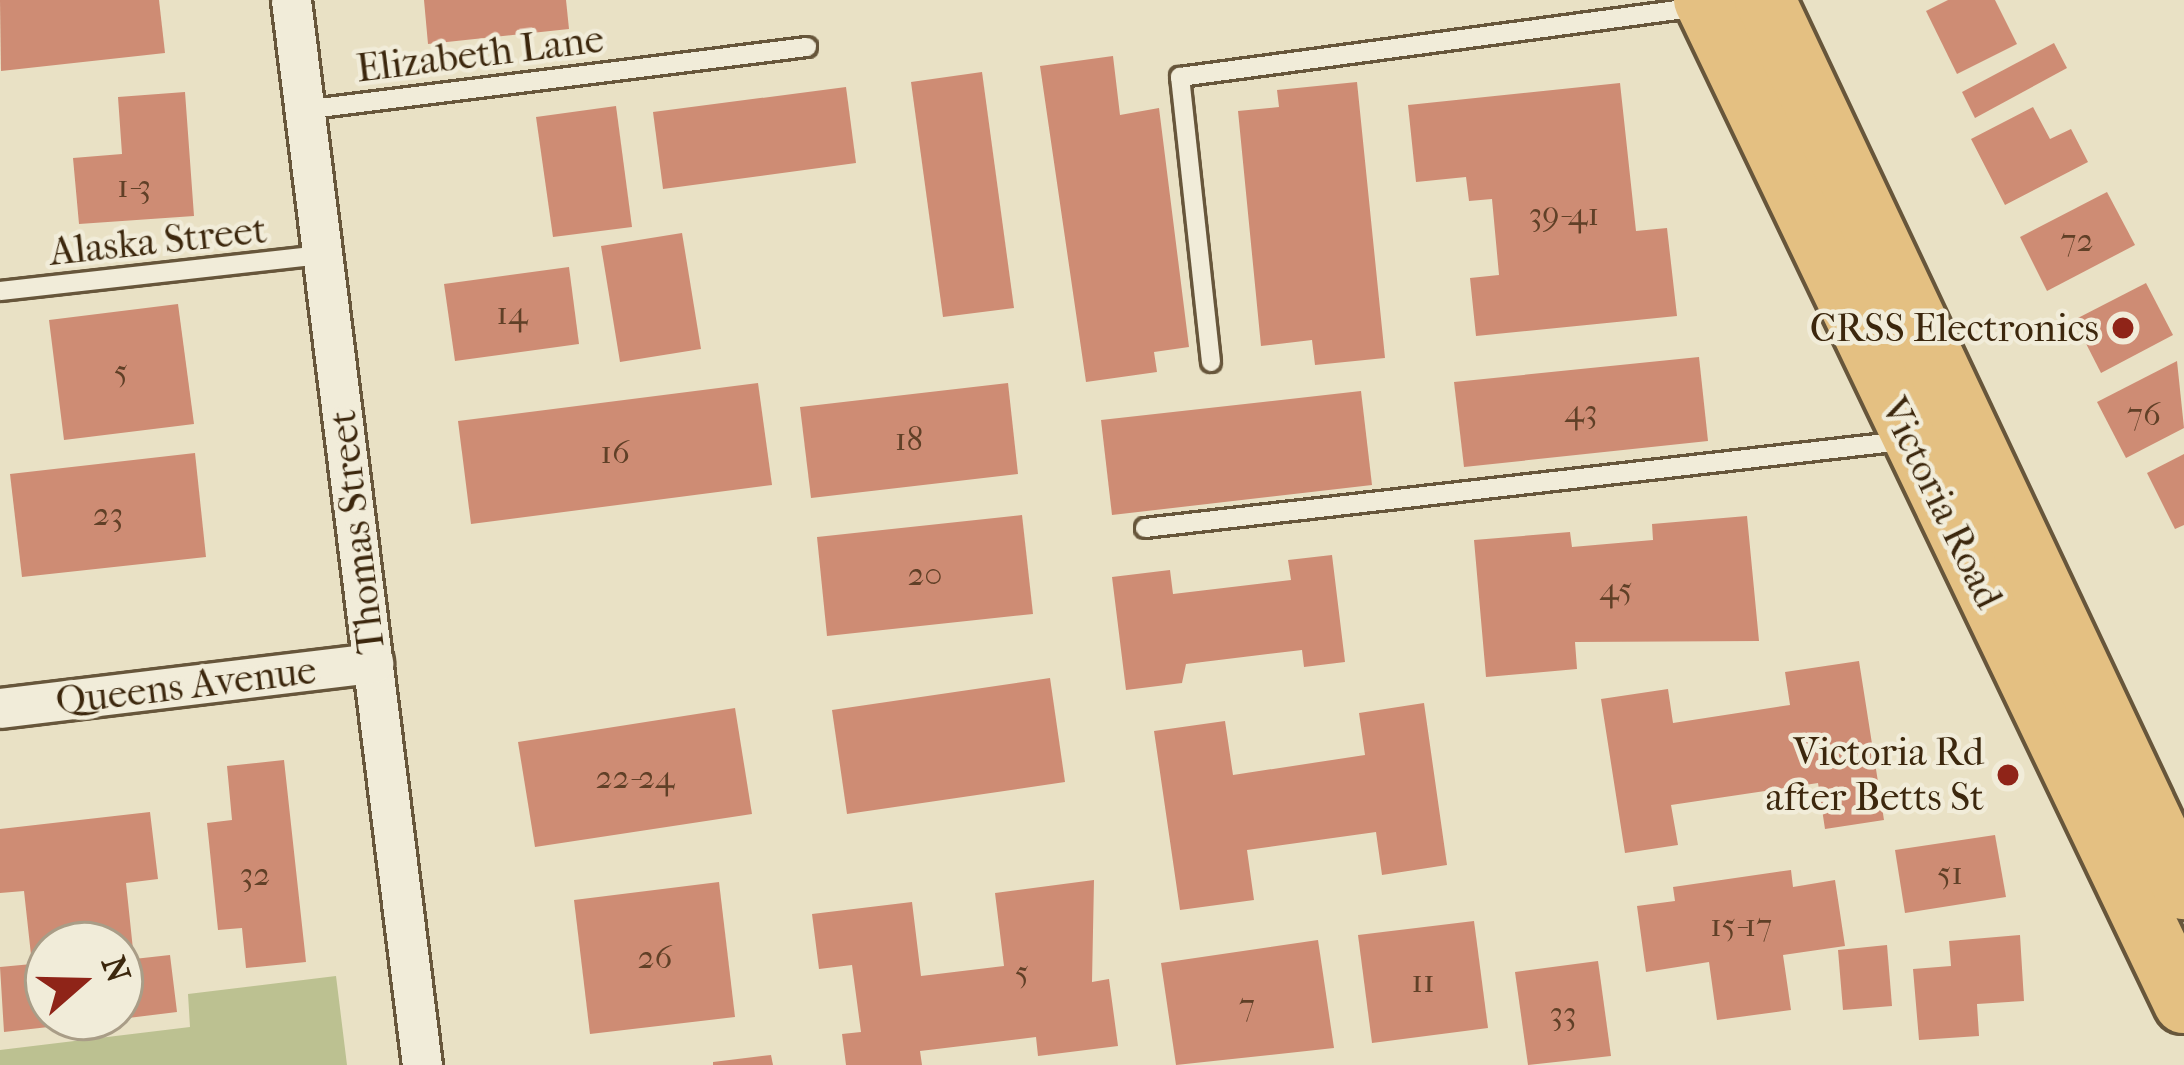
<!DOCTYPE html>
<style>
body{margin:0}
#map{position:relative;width:2184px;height:1065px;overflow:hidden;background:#e9e1c5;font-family:"IM FELL French Canon",serif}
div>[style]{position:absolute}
.green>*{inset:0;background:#bcc191}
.building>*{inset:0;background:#ce8c74}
.roads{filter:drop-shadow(3px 0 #67563b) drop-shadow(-3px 0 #67563b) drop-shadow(0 3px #67563b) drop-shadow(0 -3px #67563b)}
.lane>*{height:18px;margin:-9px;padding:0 9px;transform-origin:9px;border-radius:9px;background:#f1ecd9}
.street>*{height:39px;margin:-19.5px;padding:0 19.5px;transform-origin:19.5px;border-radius:19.5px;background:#f1ecd9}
.primary>*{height:60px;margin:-30px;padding:0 30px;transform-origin:30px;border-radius:30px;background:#e4c082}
.dots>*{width:33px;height:33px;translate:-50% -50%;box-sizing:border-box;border:6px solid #f1ecd9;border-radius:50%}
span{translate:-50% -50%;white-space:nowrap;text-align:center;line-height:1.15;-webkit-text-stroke:9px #f1ecd9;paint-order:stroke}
.number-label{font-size:33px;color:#604027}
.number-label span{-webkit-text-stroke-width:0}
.street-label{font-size:39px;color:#3c270d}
.poi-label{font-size:39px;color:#3c270d}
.right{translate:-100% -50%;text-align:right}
.north{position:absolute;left:24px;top:921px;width:120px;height:120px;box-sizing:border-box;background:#f1ecd9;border:3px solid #a99d87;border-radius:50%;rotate:70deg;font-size:33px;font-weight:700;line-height:48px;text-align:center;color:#3c270d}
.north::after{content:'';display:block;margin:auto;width:42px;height:54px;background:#8f2418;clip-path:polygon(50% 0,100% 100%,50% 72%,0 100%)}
</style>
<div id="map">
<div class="green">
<div style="clip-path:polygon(336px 976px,347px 1065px,0 1065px,0 1050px,190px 1027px,188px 994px)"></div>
</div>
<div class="building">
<div style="clip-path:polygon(0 0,159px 0,165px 53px,1px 71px)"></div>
<div style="clip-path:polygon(424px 0,566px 0,569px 29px,428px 44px)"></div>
<div style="clip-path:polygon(1948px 0,1995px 0,2017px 44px,1957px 74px,1926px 11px)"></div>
<div style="clip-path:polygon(2054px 43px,2067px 68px,1975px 118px,1962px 92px)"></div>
<div style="clip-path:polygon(1113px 56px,1120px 115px,1159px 108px,1189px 347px,1154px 352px,1157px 372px,1086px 382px,1040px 66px)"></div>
<div style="clip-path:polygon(982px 72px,1014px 308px,943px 317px,911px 82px)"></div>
<div style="clip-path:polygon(1357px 82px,1385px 358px,1315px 365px,1312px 340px,1261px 346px,1238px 111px,1279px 107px,1277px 90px)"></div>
<div style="clip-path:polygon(1620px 83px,1636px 231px,1667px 228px,1677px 316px,1476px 336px,1470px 278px,1499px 275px,1492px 199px,1469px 201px,1466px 177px,1416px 182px,1408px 105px)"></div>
<div style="clip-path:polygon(846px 87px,856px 163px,663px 189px,653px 112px)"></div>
<div style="clip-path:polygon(185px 92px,194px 216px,79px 224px,73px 158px,122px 154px,118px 97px)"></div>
<div style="clip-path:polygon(616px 106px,632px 227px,553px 237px,536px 117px)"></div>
<div style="clip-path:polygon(2033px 107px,2050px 139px,2071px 129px,2088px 162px,2005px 205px,1971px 139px)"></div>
<div style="clip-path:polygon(2107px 192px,2135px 245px,2047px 291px,2020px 237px)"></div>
<div style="clip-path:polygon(682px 233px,701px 349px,620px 362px,601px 246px)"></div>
<div style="clip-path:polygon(569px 267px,579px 344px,455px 361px,444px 284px)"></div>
<div style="clip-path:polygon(2146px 283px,2173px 335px,2101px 373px,2074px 320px)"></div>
<div style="clip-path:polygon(178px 304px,194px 424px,64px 440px,49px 320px)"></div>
<div style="clip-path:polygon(1699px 357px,1708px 441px,1464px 467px,1454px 382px)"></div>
<div style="clip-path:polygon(2177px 361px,2184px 428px,2126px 458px,2097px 402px)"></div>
<div style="clip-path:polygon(758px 383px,772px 485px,471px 524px,458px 421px)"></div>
<div style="clip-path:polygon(1008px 383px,1018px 474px,811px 498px,800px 407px)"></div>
<div style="clip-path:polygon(1361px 391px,1372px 485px,1112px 515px,1101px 420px)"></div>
<div style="clip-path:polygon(195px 453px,206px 557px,22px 577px,10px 474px)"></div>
<div style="clip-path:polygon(2184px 454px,2184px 525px,2175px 529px,2147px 473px)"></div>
<div style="clip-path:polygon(1022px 515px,1033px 614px,827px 636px,817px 537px)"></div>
<div style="clip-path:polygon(1747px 516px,1759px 641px,1575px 642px,1577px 669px,1486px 677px,1474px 540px,1570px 532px,1572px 547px,1653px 540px,1652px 524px)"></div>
<div style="clip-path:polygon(1332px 555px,1345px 662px,1304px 667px,1302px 650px,1186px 664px,1182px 683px,1126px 690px,1112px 577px,1170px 570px,1173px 594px,1291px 580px,1288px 560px)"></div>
<div style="clip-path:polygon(1859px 661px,1884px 820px,1825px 829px,1818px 783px,1671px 805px,1678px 845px,1625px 853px,1601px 699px,1668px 689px,1673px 723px,1790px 705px,1785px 672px)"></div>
<div style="clip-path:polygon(1050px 678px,1065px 782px,847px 814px,832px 710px)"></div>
<div style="clip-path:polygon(1424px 703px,1447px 865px,1382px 875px,1376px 832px,1247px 850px,1254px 900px,1180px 910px,1154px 731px,1225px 721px,1233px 775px,1365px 755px,1359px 713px)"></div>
<div style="clip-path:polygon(735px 708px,752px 814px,535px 847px,518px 742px)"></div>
<div style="clip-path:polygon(284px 760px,306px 962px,246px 968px,242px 928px,218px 930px,207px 823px,232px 820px,227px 766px)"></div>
<div style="clip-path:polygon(150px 812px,158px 879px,126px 883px,134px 959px,170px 955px,177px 1012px,120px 1019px,120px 945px,48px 945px,48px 1017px,111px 1020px,4px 1032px,0 967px,32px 964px,24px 891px,0 893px,0 829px)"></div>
<div style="clip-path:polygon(1995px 835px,2006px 897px,1905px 913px,1895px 850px)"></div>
<div style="clip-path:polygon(1791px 870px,1793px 887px,1835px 880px,1845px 946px,1783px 955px,1791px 1010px,1717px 1020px,1709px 962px,1646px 972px,1637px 906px,1675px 901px,1673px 887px)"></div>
<div style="clip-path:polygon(1094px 880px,1092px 982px,1109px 979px,1118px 1046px,1038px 1056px,1036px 1037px,920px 1051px,922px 1065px,846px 1065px,842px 1034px,861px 1032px,852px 965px,819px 969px,812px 914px,912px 902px,921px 976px,1004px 966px,995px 893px)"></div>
<div style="clip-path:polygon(719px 882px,735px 1017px,590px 1034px,574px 900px)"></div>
<div style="clip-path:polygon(1474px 921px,1488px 1028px,1372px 1043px,1358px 935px)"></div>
<div style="clip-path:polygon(2020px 935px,2024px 1001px,1977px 1004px,1979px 1036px,1919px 1040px,1913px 969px,1951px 966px,1949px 941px)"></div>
<div style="clip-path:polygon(1318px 940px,1334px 1048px,1176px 1065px,1161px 963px)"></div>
<div style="clip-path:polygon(1887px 945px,1892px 1006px,1843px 1010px,1838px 950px)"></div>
<div style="clip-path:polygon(1598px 961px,1611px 1056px,1528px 1065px,1515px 972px)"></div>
<div style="clip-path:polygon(771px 1055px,773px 1065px,713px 1065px,713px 1062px)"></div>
</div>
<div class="roads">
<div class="lane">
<div style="left:304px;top:110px;width:507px;rotate:-7.14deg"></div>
<div style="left:0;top:291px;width:325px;rotate:-6.4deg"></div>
<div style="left:1211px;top:362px;width:287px;rotate:-96.2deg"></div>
<div style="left:1180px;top:77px;width:524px;rotate:-7.68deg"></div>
<div style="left:1145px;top:528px;width:763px;rotate:-6.55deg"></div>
</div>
<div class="street">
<div style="left:291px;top:0;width:1073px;rotate:82.99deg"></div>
<div style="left:0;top:708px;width:376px;rotate:-6.9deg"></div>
</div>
<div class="primary">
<div style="left:1704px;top:0;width:1112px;rotate:64.43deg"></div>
<div style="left:1765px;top:0;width:983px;rotate:64.76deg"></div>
</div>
</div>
<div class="dots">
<div style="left:2123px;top:328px;background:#8f2418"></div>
<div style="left:2008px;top:775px;background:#8f2418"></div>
</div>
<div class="number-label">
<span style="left:134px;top:187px">1-3</span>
<span style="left:1564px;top:215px">39-41</span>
<span style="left:2077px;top:241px">72</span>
<span style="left:512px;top:314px">14</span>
<span style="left:121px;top:372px">5</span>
<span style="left:1581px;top:412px">43</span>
<span style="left:2144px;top:415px">76</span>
<span style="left:909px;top:440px">18</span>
<span style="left:615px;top:453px">16</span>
<span style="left:108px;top:515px">23</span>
<span style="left:925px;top:575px">20</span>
<span style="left:1616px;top:590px">45</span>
<span style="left:635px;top:778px">22-24</span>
<span style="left:1950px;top:874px">51</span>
<span style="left:255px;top:875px">32</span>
<span style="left:1741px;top:926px">15-17</span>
<span style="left:655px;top:958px">26</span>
<span style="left:1022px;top:973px">5</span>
<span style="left:1423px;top:982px">11</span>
<span style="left:1247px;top:1006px">7</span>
<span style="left:1563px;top:1014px">33</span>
</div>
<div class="street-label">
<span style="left:480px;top:54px;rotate:-7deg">Elizabeth Lane</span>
<span style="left:158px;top:241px;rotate:-6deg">Alaska Street</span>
<span style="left:1941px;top:503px;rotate:64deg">Victoria Road</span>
<span style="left:357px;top:532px;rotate:-97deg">Thomas Street</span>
<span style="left:186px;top:686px;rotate:-7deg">Queens Avenue</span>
</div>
<div class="poi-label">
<span class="right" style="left:2099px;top:328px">CRSS Electronics</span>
<span class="right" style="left:1984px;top:775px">Victoria Rd<br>after Betts St</span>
</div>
<div class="north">N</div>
</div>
